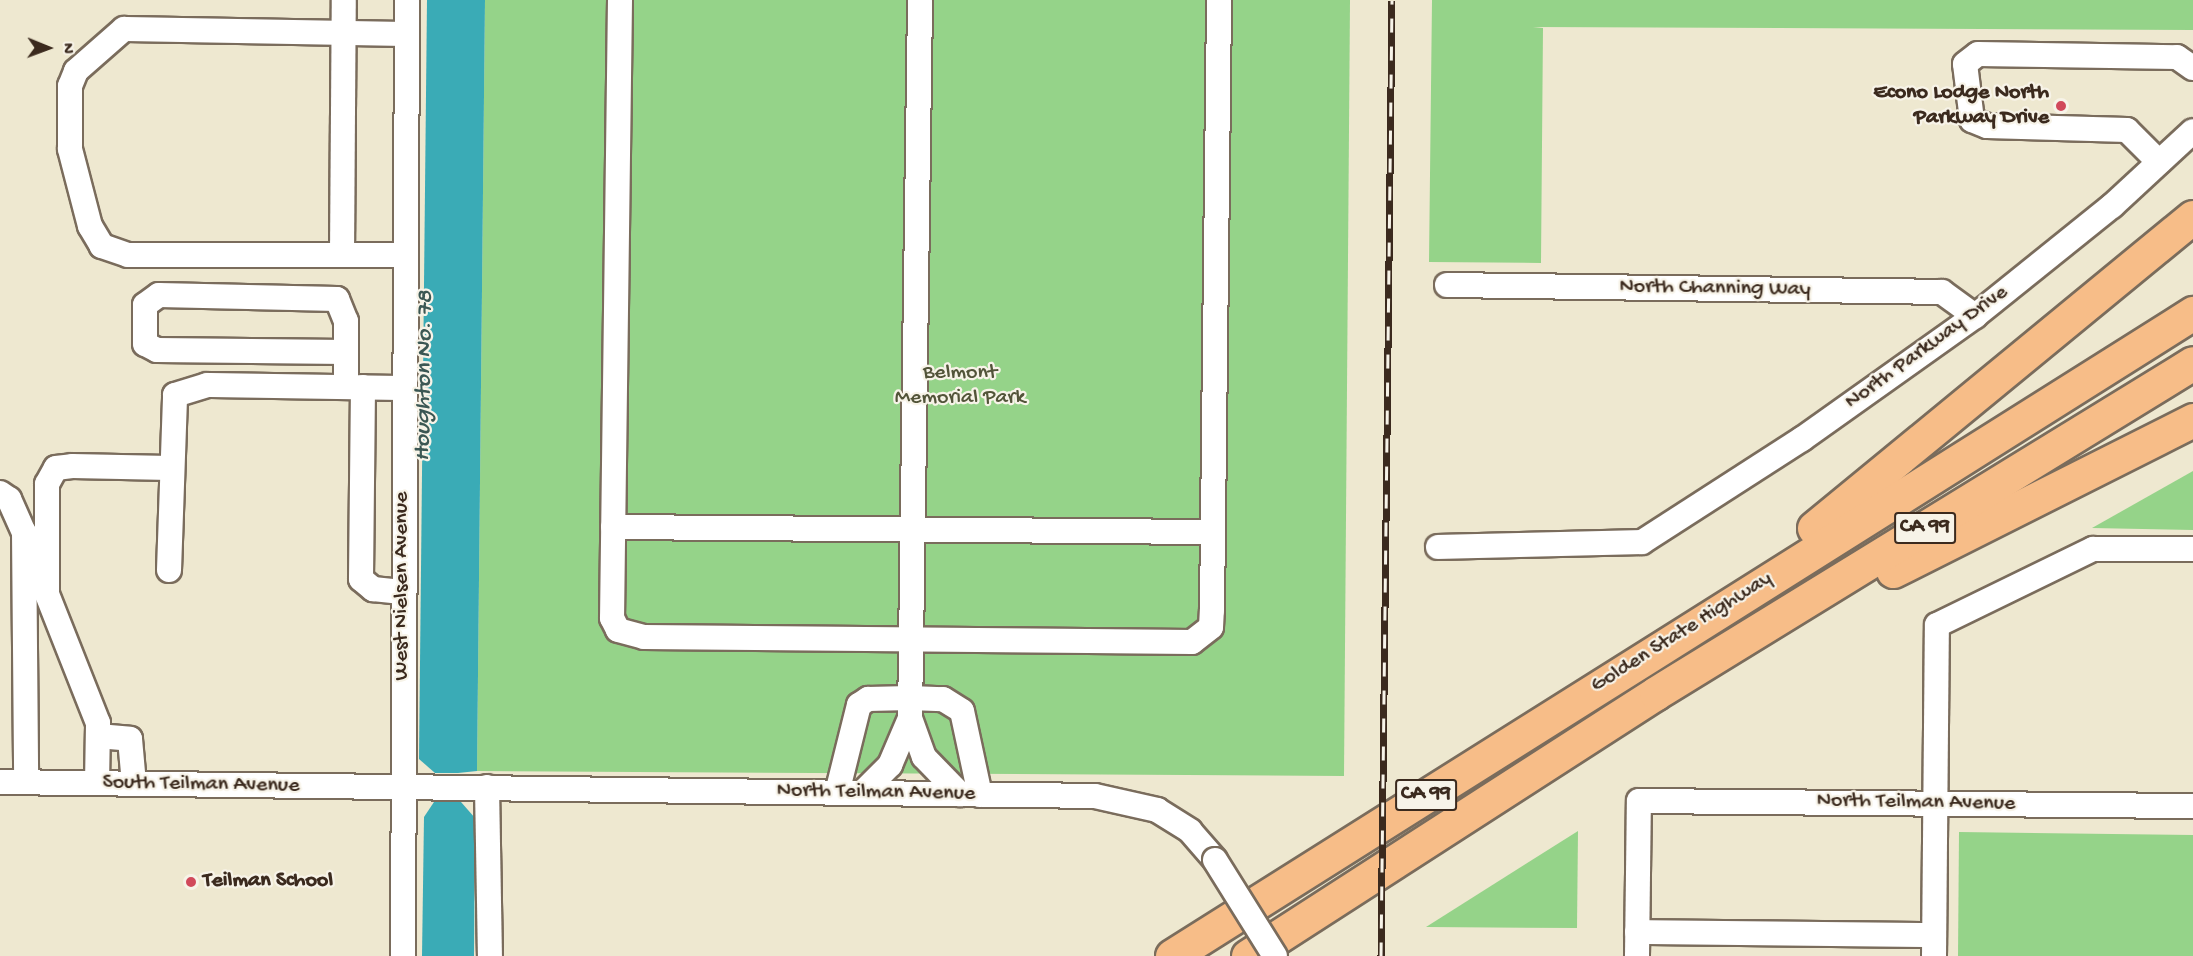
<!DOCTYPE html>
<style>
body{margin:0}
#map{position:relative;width:2193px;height:956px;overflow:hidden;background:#eee8d0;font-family:"Gochi Hand",sans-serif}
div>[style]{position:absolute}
.green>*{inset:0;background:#95d389}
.water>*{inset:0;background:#3aabb6}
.roads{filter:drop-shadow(2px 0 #7a6c5c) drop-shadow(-2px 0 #7a6c5c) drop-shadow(0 2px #7a6c5c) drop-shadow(0 -2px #7a6c5c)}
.minor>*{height:24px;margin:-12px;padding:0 12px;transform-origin:12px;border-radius:12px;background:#fff}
.highway>*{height:33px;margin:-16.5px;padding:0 16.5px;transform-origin:16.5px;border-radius:16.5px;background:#f7bd88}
.rail>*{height:7px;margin-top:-3.5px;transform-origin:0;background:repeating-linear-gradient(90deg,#f7f3e8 0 14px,#3b2a1e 0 28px);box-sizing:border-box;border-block:2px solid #3b2a1e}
.bridges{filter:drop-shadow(2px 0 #7a6c5c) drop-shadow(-2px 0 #7a6c5c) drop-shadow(0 2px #7a6c5c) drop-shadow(0 -2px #7a6c5c)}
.minor-bridge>*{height:24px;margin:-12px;padding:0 12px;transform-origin:12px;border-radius:12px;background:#fff}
.dots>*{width:16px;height:16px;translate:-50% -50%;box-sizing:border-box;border:3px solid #f7f3e8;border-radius:50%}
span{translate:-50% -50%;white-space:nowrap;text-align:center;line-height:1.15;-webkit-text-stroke:4.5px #f7f3e8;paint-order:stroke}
.shield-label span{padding:2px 4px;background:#f7f3e8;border:2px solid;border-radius:4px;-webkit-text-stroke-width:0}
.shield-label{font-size:21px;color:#3b2a1e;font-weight:700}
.poi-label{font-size:22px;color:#3b2a1e;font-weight:700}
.right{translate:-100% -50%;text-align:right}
.left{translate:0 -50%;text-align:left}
.street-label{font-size:22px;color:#3b2a1e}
.park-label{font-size:22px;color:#525439}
.water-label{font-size:24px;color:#3b5753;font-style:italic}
.north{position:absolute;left:18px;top:18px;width:60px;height:60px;-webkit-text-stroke:4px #f7f3e8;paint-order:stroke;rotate:91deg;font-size:16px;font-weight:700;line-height:24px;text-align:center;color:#3b2a1e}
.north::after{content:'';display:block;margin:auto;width:21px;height:27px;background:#3b2a1e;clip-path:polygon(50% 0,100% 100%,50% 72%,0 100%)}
</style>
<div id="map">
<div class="green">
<div style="clip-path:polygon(485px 0,1350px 0,1344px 776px,477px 771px)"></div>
<div style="clip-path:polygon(1432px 0,2193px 0,2193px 30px,1533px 27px,1543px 28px,1541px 263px,1429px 262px)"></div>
<div style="clip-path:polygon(2193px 471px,2193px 530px,2092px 528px)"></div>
<div style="clip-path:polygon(1578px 831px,1577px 928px,1426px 927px)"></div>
<div style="clip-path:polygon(1959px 832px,2193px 835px,2193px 956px,1958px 956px)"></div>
</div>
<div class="water">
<div style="clip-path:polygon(427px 0,485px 0,477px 771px,458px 773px,435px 773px,419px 759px)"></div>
<div style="clip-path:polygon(434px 802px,461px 802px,475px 818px,474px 956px,422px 956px,424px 817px)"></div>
</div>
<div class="roads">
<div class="minor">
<div style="left:620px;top:0;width:618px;rotate:90.74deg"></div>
<div style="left:612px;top:618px;width:13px;rotate:63deg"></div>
<div style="left:618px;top:630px;width:27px;rotate:15deg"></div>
<div style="left:644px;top:637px;width:548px;rotate:0.52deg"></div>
<div style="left:1192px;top:642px;width:24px;rotate:-38deg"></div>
<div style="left:1211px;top:627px;width:17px;rotate:-87deg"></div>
<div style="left:1212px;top:610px;width:610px;rotate:-89.34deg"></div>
<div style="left:2159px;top:162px;width:45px;rotate:-135deg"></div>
<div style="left:2127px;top:130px;width:140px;rotate:-178.4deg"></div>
<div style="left:1987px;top:126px;width:16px;rotate:-158deg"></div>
<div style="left:1972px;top:120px;width:56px;rotate:-97.1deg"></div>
<div style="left:1965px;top:64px;width:16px;rotate:-38deg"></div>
<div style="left:1978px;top:54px;width:199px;rotate:0.9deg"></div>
<div style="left:2177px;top:57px;width:19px;rotate:35deg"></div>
<div style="left:342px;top:255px;width:255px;rotate:-89.6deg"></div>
<div style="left:405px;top:255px;width:277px;rotate:180deg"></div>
<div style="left:128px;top:255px;width:28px;rotate:-161deg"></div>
<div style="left:102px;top:246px;width:23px;rotate:-121deg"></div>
<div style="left:90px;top:226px;width:80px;rotate:-104.6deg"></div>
<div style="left:70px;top:149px;width:63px;rotate:-90deg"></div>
<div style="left:70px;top:86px;width:16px;rotate:-68deg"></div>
<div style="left:76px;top:71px;width:64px;rotate:-41.2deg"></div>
<div style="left:124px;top:29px;width:283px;rotate:1deg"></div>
<div style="left:1447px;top:285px;width:495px;rotate:0.8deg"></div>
<div style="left:1942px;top:292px;width:41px;rotate:36deg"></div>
<div style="left:346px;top:352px;width:189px;rotate:-179.4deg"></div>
<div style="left:157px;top:350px;width:13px;rotate:-153deg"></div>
<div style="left:145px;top:344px;width:39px;rotate:-90deg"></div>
<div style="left:145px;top:305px;width:17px;rotate:-36deg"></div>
<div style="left:159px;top:295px;width:178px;rotate:1.3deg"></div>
<div style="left:337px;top:299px;width:24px;rotate:68deg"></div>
<div style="left:346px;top:321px;width:66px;rotate:90deg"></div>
<div style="left:363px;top:387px;width:192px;rotate:90.6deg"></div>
<div style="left:361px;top:579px;width:16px;rotate:40deg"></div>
<div style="left:373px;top:589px;width:29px;rotate:6deg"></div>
<div style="left:0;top:493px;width:11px;rotate:34deg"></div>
<div style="left:9px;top:499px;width:36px;rotate:66deg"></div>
<div style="left:24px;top:532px;width:250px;rotate:89.5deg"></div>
<div style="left:613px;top:527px;width:600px;rotate:0.48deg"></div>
<div style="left:1438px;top:547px;width:204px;rotate:-1.4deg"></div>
<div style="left:1642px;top:542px;width:190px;rotate:-32.8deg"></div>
<div style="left:1802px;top:439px;width:212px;rotate:-35.4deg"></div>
<div style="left:1975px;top:316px;width:176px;rotate:-38.8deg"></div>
<div style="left:2112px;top:206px;width:110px;rotate:-42.8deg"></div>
<div style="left:169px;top:570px;width:175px;rotate:-88deg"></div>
<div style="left:175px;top:395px;width:34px;rotate:-17deg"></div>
<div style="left:207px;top:385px;width:197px;rotate:0.9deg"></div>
<div style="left:910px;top:718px;width:41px;rotate:70.3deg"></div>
<div style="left:924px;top:757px;width:52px;rotate:45.8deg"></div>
<div style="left:98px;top:736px;width:32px;rotate:5deg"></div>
<div style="left:130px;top:739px;width:45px;rotate:84.9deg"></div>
<div style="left:0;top:782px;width:1095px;rotate:0.73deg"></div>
<div style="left:1095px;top:796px;width:64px;rotate:12.7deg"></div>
<div style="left:1157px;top:810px;width:39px;rotate:32deg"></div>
<div style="left:1190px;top:831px;width:38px;rotate:49deg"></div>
<div style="left:97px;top:783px;width:60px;rotate:-89deg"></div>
<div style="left:98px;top:723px;width:139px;rotate:-111.6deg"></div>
<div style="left:47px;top:594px;width:110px;rotate:-90deg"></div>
<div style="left:47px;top:484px;width:18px;rotate:-61deg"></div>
<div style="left:56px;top:468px;width:16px;rotate:-7deg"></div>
<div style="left:72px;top:466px;width:98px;rotate:1.2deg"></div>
<div style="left:487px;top:787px;width:169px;rotate:89deg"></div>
<div style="left:837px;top:793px;width:91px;rotate:-76deg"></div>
<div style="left:859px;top:705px;width:11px;rotate:-34deg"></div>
<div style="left:868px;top:699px;width:42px;rotate:-1.4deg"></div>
<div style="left:910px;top:698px;width:33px;rotate:2deg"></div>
<div style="left:943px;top:699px;width:22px;rotate:32deg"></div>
<div style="left:962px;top:711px;width:86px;rotate:77.9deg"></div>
<div style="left:862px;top:793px;width:40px;rotate:-45deg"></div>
<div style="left:890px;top:765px;width:51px;rotate:-66.9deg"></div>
<div style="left:910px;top:718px;width:718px;rotate:-89.2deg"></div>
<div style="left:1637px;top:932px;width:297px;rotate:0.6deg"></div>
<div style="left:403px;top:956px;width:956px;rotate:-89.76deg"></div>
<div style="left:1637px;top:956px;width:155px;rotate:-89.3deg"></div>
<div style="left:1639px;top:801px;width:554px;rotate:0.52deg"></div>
<div style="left:1934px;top:956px;width:331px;rotate:-89.5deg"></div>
<div style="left:1937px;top:625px;width:174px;rotate:-26deg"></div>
<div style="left:2093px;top:549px;width:100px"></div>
</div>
<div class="highway">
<div style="left:1814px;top:528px;width:490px;rotate:-39.4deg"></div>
<div style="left:1893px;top:571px;width:336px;rotate:-26.7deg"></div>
<div style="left:1172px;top:956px;width:1207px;rotate:-32.2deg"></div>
<div style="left:1248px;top:956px;width:485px;rotate:-32.8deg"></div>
<div style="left:1656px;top:693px;width:630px;rotate:-31.57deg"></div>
</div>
</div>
<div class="rail">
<div style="left:1381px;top:956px;width:956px;rotate:-89.34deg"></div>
</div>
<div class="bridges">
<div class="minor-bridge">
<div style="left:1215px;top:860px;width:113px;rotate:58deg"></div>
</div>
</div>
<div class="dots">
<div style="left:2061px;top:106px;background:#d1495b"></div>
<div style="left:191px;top:882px;background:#d1495b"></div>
</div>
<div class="shield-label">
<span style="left:1925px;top:528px">CA 99</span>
<span style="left:1426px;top:795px">CA 99</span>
</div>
<div class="poi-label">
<span class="right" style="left:2049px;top:106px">Econo Lodge North<br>Parkway Drive</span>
<span class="left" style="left:203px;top:882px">Teilman School</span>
</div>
<div class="street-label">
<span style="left:1715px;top:289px;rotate:1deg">North Channing Way</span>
<span style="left:1927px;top:348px;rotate:-36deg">North Parkway Drive</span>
<span style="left:403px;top:586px;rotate:-90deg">West Nielsen Avenue</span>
<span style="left:1682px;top:633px;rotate:-32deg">Golden State Highway</span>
<span style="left:201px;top:785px;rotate:1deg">South Teilman Avenue</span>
<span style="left:876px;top:793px;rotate:1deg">North Teilman Avenue</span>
<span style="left:1916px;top:803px;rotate:1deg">North Teilman Avenue</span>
</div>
<div class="park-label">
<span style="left:960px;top:386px">Belmont<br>Memorial Park</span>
</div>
<div class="water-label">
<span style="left:425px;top:376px;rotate:-89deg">Houghton No. 78</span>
</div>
<div class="north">N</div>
</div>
